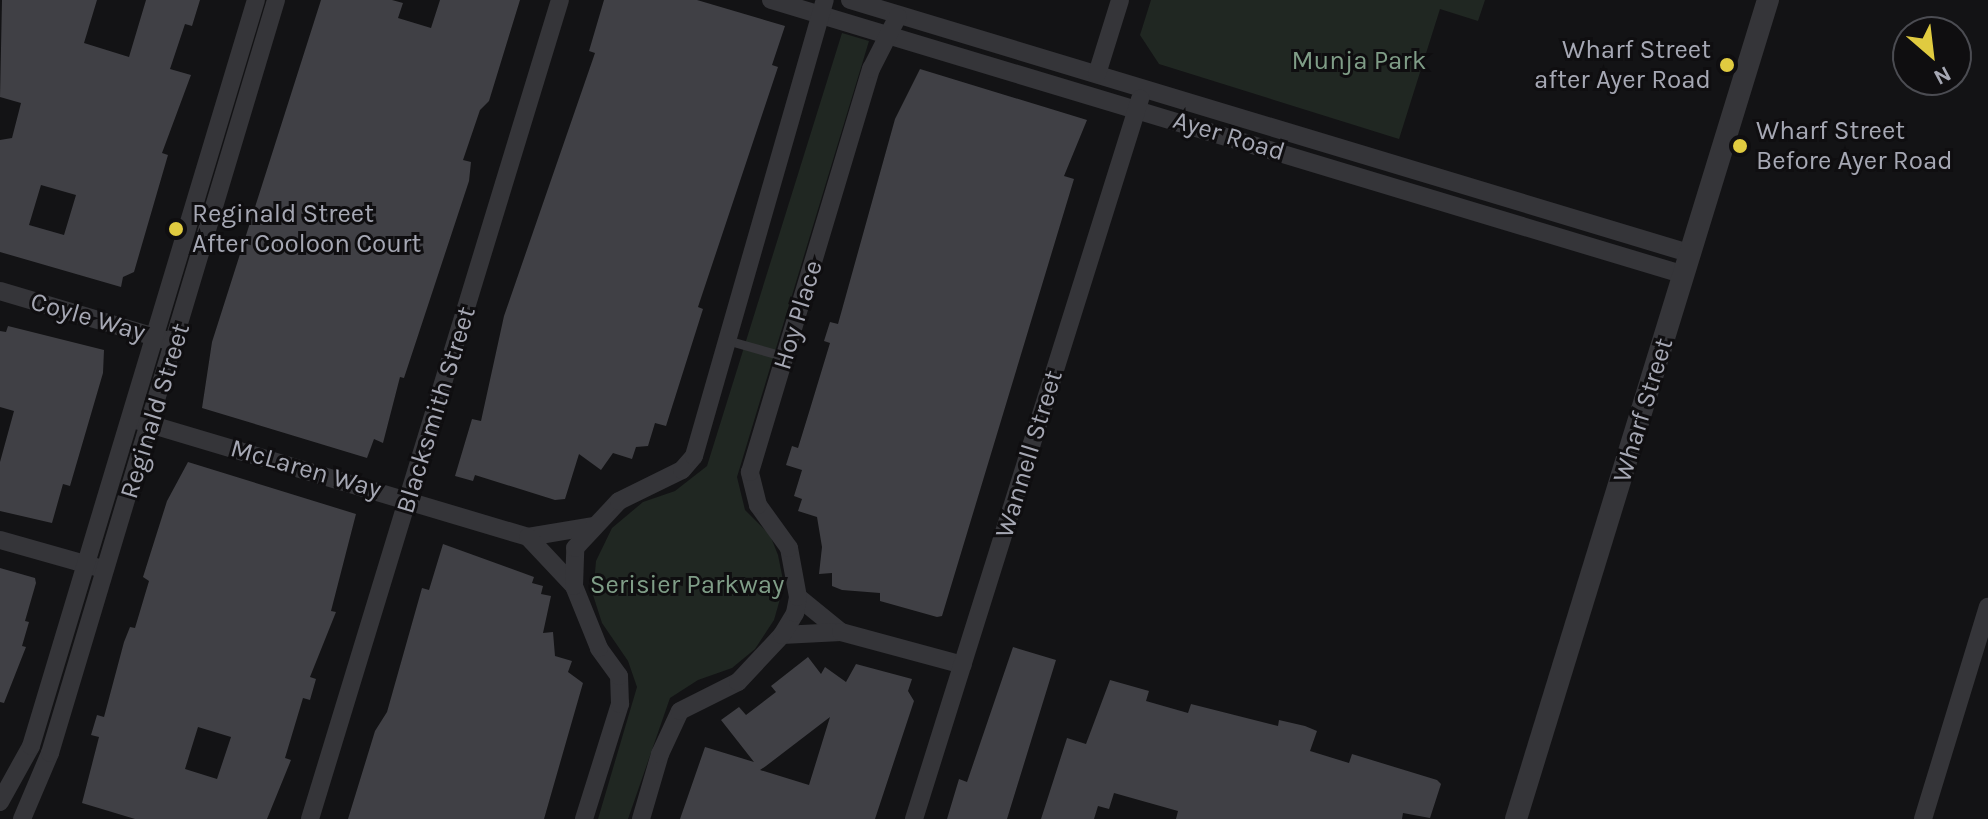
<!DOCTYPE html>
<style>
body{margin:0}
#map{position:relative;width:1988px;height:819px;overflow:hidden;background:#131315;font-family:Karla,sans-serif}
div>[style]{position:absolute}
.green>*{inset:0;background:#202722}
.building>*{inset:0;background:#404045}
.service>*{height:9px;margin:-4.5px;padding:0 4.5px;transform-origin:4.5px;border-radius:4.5px;background:#353539}
.minor>*{height:18px;margin:-9px;padding:0 9px;transform-origin:9px;border-radius:9px;background:#353539}
.tertiary>*{height:22px;margin:-11px;padding:0 11px;transform-origin:11px;border-radius:11px;background:#353539}
.dots>*{width:22px;height:22px;translate:-50% -50%;box-sizing:border-box;border:4px solid #0f0e10;border-radius:50%}
span{translate:-50% -50%;white-space:nowrap;text-align:center;line-height:1.15;-webkit-text-stroke:6px #0f0e10;paint-order:stroke}
.poi-label{font-size:26px;color:#a6a8b4}
.right{translate:-100% -50%;text-align:right}
.left{translate:0 -50%;text-align:left}
.park-label{font-size:26px;color:#7f9d87}
.street-label{font-size:26px;color:#a6a8b4}
.north{position:absolute;left:1892px;top:16px;width:80px;height:80px;box-sizing:border-box;background:#0f0e10;border:2px solid #4b4c52;border-radius:50%;rotate:152deg;font-size:22px;font-weight:700;line-height:32px;text-align:center;color:#a6a8b4}
.north::after{content:'';display:block;margin:auto;width:28px;height:36px;background:#e0cb40;clip-path:polygon(50% 0,100% 100%,50% 72%,0 100%)}
</style>
<div id="map">
<div class="green">
<div style="clip-path:polygon(1151px 0,1485px 0,1478px 21px,1440px 9px,1399px 139px,1159px 64px,1140px 35px)"></div>
<div style="clip-path:polygon(842px 33px,869px 41px,737px 477px,745px 510px,770px 535px,778px 555px,784px 585px,774px 620px,755px 649px,732px 668px,698px 680px,670px 698px,628px 819px,598px 819px,637px 687px,628px 661px,602px 623px,593px 595px,596px 561px,612px 528px,643px 502px,675px 491px,707px 466px)"></div>
</div>
<div class="building">
<div style="clip-path:polygon(evenodd,2px 0,97px 0,84px 43px,129px 57px,146px 0,200px 0,192px 26px,185px 24px,170px 69px,191px 75px,162px 153px,168px 155px,134px 272px,123px 277px,121px 287px,0 252px,0 140px,12px 138px,21px 103px,0 97px,2px 0,41px 185px,76px 195px,64px 235px,29px 225px,41px 185px)"></div>
<div style="clip-path:polygon(321px 0,392px 0,403px 3px,398px 18px,431px 28px,440px 0,520px 0,489px 101px,480px 110px,463px 160px,471px 162px,469px 181px,404px 378px,400px 377px,383px 443px,374px 439px,367px 458px,202px 408px,212px 342px)"></div>
<div style="clip-path:polygon(604px 0,697px 0,785px 26px,772px 65px,778px 67px,698px 307px,703px 309px,666px 426px,655px 423px,648px 446px,636px 447px,632px 459px,613px 453px,601px 470px,579px 454px,565px 499px,555px 500px,475px 475px,473px 481px,455px 476px,472px 419px,481px 421px,504px 316px,595px 53px,589px 51px)"></div>
<div style="clip-path:polygon(920px 69px,1087px 120px,1064px 176px,1074px 179px,942px 616px,937px 617px,880px 601px,880px 593px,842px 590px,832px 586px,832px 573px,819px 574px,822px 547px,817px 517px,798px 511px,802px 499px,794px 496px,802px 470px,786px 465px,792px 446px,798px 448px,810px 409px,830px 343px,824px 341px,830px 322px,838px 324px,895px 119px)"></div>
<div style="clip-path:polygon(8px 326px,104px 350px,103px 373px,70px 486px,63px 484px,52px 523px,0 511px,0 462px,14px 411px,0 407px,0 331px,6px 332px)"></div>
<div style="clip-path:polygon(evenodd,188px 462px,356px 514px,331px 611px,336px 612px,310px 677px,316px 679px,310px 700px,303px 698px,285px 758px,291px 760px,267px 819px,135px 819px,82px 803px,99px 737px,91px 735px,97px 715px,104px 717px,124px 642px,130px 627px,135px 628px,149px 581px,143px 577px,167px 501px,188px 462px,198px 727px,231px 737px,217px 779px,185px 769px,198px 727px)"></div>
<div style="clip-path:polygon(443px 544px,534px 577px,532px 583px,543px 586px,541px 594px,551px 596px,543px 633px,553px 632px,555px 656px,572px 661px,568px 672px,583px 683px,544px 819px,348px 819px,375px 731px,387px 712px,422px 588px,429px 590px)"></div>
<div style="clip-path:polygon(0 568px,35px 578px,36px 583px,25px 621px,29px 622px,22px 646px,26px 647px,4px 703px,0 702px)"></div>
<div style="clip-path:polygon(1013px 647px,1056px 660px,1007px 819px,947px 819px,959px 779px,967px 782px)"></div>
<div style="clip-path:polygon(evenodd,808px 657px,821px 674px,825px 667px,846px 682px,856px 664px,912px 679px,908px 691px,914px 701px,875px 819px,680px 819px,705px 747px,754px 762px,721px 720px,739px 707px,746px 715px,776px 692px,771px 686px,808px 657px,830px 717px,809px 785px,760px 770px,766px 766px,830px 717px)"></div>
<div style="clip-path:polygon(1110px 680px,1149px 691px,1146px 701px,1188px 713px,1191px 704px,1278px 726px,1279px 720px,1305px 726px,1317px 731px,1310px 751px,1349px 763px,1352px 754px,1437px 780px,1441px 784px,1430px 818px,1403px 813px,1402px 819px,1176px 819px,1178px 811px,1114px 793px,1109px 809px,1098px 806px,1094px 819px,1041px 819px,1067px 738px,1086px 744px)"></div>
</div>
<div class="service">
<div style="left:730px;top:341px;width:58px;rotate:15.9deg"></div>
</div>
<div class="minor">
<div style="left:771px;top:0;width:954px;rotate:16.75deg"></div>
<div style="left:850px;top:0;width:879px;rotate:16.79deg"></div>
<div style="left:1097px;top:74px;width:77px;rotate:-72.7deg"></div>
<div style="left:0;top:291px;width:172px;rotate:16.5deg"></div>
<div style="left:139px;top:421px;width:406px;rotate:16.6deg"></div>
<div style="left:528px;top:537px;width:67px;rotate:-9.5deg"></div>
<div style="left:528px;top:537px;width:67px;rotate:46.8deg"></div>
<div style="left:0;top:540px;width:100px;rotate:15.7deg"></div>
<div style="left:798px;top:597px;width:55px;rotate:39.1deg"></div>
<div style="left:782px;top:635px;width:59px;rotate:-2.9deg"></div>
<div style="left:841px;top:632px;width:126px;rotate:15.1deg"></div>
<div style="left:0;top:802px;width:64px;rotate:-61deg"></div>
<div style="left:31px;top:746px;width:779px;rotate:-73.22deg"></div>
<div style="left:22px;top:819px;width:72px;rotate:-67deg"></div>
<div style="left:50px;top:753px;width:786px;rotate:-73.29deg"></div>
<div style="left:310px;top:819px;width:856px;rotate:-73.03deg"></div>
<div style="left:584px;top:819px;width:121px;rotate:-72.6deg"></div>
<div style="left:620px;top:704px;width:28px;rotate:-92deg"></div>
<div style="left:619px;top:676px;width:34px;rotate:-126deg"></div>
<div style="left:599px;top:648px;width:67px;rotate:-112deg"></div>
<div style="left:574px;top:586px;width:38px;rotate:-88deg"></div>
<div style="left:575px;top:548px;width:64px;rotate:-46.9deg"></div>
<div style="left:619px;top:501px;width:70px;rotate:-26.2deg"></div>
<div style="left:682px;top:470px;width:18px;rotate:-49deg"></div>
<div style="left:694px;top:456px;width:474px;rotate:-74deg"></div>
<div style="left:641px;top:819px;width:68px;rotate:-73.7deg"></div>
<div style="left:660px;top:754px;width:47px;rotate:-65.1deg"></div>
<div style="left:680px;top:711px;width:65px;rotate:-26.6deg"></div>
<div style="left:738px;top:682px;width:64px;rotate:-46.9deg"></div>
<div style="left:782px;top:635px;width:26px;rotate:-59deg"></div>
<div style="left:795px;top:613px;width:16px;rotate:-79deg"></div>
<div style="left:798px;top:597px;width:50px;rotate:-100.4deg"></div>
<div style="left:789px;top:548px;width:53px;rotate:-125.8deg"></div>
<div style="left:758px;top:505px;width:34px;rotate:-104deg"></div>
<div style="left:750px;top:472px;width:421px;rotate:-73.3deg"></div>
<div style="left:871px;top:69px;width:59px;rotate:-63deg"></div>
<div style="left:914px;top:819px;width:755px;rotate:-72.57deg"></div>
<div style="left:1923px;top:819px;width:222px;rotate:-73deg"></div>
</div>
<div class="tertiary">
<div style="left:1516px;top:819px;width:857px;rotate:-72.9deg"></div>
</div>
<div class="dots">
<div style="left:1727px;top:65px;background:#e0cb40"></div>
<div style="left:1740px;top:146px;background:#e0cb40"></div>
<div style="left:176px;top:229px;background:#e0cb40"></div>
</div>
<div class="poi-label">
<span class="right" style="left:1711px;top:65px">Wharf Street<br>after Ayer Road</span>
<span class="left" style="left:1756px;top:146px">Wharf Street<br>Before Ayer Road</span>
<span class="left" style="left:192px;top:229px">Reginald Street<br>After Cooloon Court</span>
</div>
<div class="park-label">
<span style="left:1359px;top:61px">Munja Park</span>
<span style="left:687px;top:585px">Serisier Parkway</span>
</div>
<div class="street-label">
<span style="left:1229px;top:136px;rotate:17deg">Ayer Road</span>
<span style="left:798px;top:315px;rotate:-73deg">Hoy Place</span>
<span style="left:88px;top:317px;rotate:16deg">Coyle Way</span>
<span style="left:436px;top:410px;rotate:-73deg">Blacksmith Street</span>
<span style="left:1643px;top:410px;rotate:-73deg">Wharf Street</span>
<span style="left:155px;top:411px;rotate:-73deg">Reginald Street</span>
<span style="left:1029px;top:454px;rotate:-73deg">Wannell Street</span>
<span style="left:306px;top:469px;rotate:16deg">McLaren Way</span>
</div>
<div class="north">N</div>
</div>
